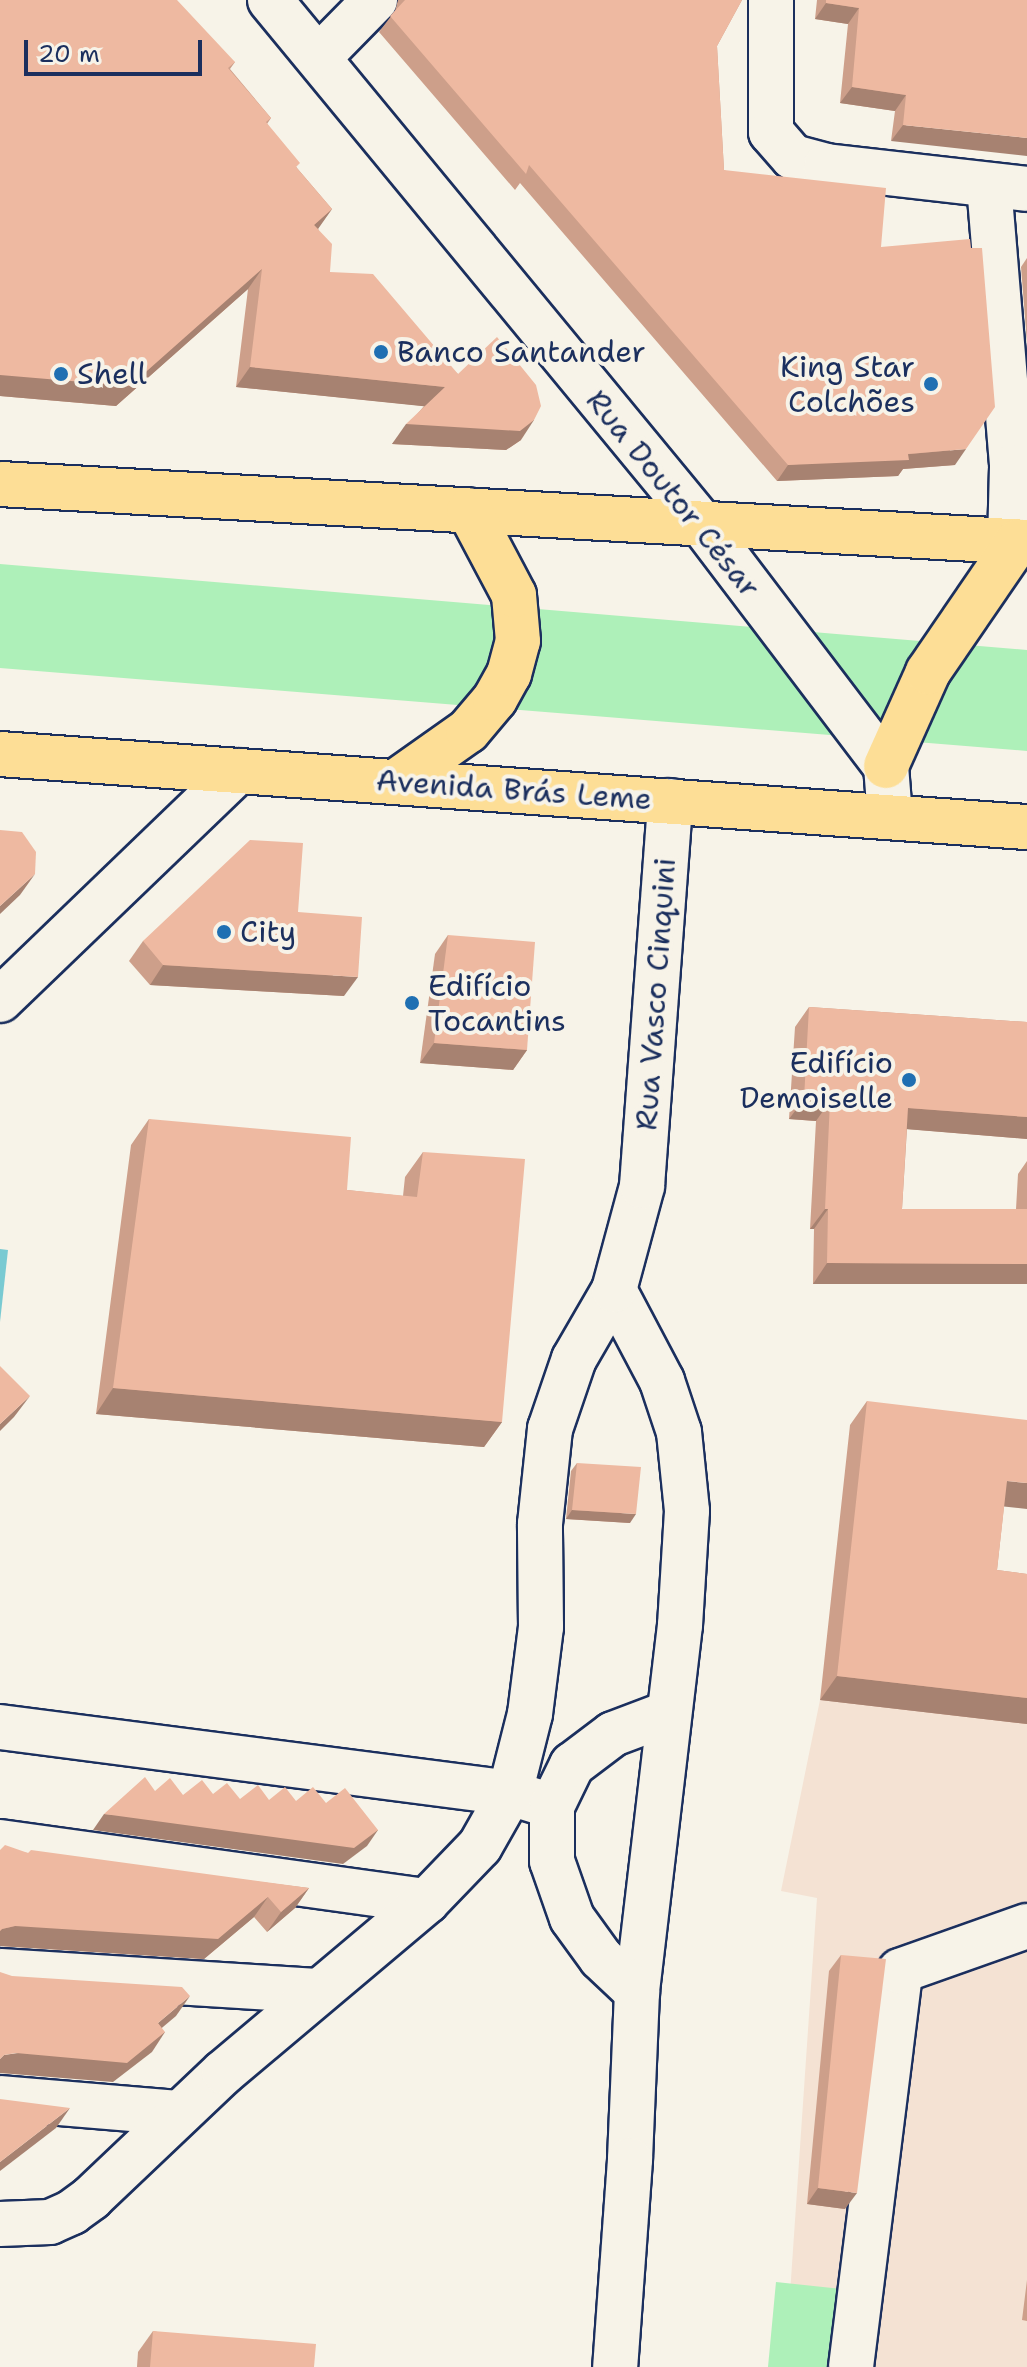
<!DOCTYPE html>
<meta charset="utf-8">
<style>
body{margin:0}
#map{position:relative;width:1027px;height:2367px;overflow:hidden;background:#f7f3e8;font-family:"Shantell Sans",sans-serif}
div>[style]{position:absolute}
.built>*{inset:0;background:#f4e2d3}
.green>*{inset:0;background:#aef0b9}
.water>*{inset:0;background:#79cad2}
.roads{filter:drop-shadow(2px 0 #1b2f5e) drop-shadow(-2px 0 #1b2f5e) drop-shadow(0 2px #1b2f5e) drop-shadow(0 -2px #1b2f5e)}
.minor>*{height:44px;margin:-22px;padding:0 22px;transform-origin:22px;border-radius:22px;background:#f7f3e8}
.major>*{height:44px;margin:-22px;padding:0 22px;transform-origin:22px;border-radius:22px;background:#fdde96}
.wall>*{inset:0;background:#cd9f8a}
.shaded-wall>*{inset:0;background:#a78271}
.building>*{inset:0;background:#eeb9a1}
.dots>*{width:22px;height:22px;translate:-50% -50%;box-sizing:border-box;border:4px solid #f7f3e8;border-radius:50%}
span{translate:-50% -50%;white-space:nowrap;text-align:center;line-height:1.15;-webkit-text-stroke:8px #f7f3e8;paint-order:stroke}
.poi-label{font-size:30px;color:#1b2f5e}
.left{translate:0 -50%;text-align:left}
.right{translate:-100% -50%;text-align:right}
.street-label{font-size:30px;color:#1b2f5e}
.scale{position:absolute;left:24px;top:40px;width:178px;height:36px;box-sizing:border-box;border:4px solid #1b2f5e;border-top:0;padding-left:10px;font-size:24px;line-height:28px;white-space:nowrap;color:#1b2f5e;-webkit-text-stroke:6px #f7f3e8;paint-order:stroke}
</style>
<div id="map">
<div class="built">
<div style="clip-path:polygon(820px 1700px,1027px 1722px,1027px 2367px,785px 2367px,817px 1898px,781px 1891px)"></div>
</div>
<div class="green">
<div style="clip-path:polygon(0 564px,1027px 650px,1027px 751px,0 668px)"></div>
<div style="clip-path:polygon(776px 2282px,851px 2290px,845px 2367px,768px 2367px)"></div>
</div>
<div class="water">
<div style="clip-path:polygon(0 1249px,8px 1250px,0 1322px)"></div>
</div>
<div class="roads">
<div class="minor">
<div style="left:270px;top:0;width:679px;rotate:50.5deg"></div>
<div style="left:702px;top:524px;width:304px;rotate:52.8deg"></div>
<div style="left:886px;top:766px;width:51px;rotate:85.5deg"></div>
<div style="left:771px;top:0;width:132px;rotate:90deg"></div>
<div style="left:771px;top:132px;width:33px;rotate:49deg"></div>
<div style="left:793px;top:157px;width:34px;rotate:15deg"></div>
<div style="left:826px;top:166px;width:202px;rotate:6.5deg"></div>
<div style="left:319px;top:57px;width:80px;rotate:-45.5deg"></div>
<div style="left:989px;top:185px;width:283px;rotate:85.3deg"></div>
<div style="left:1012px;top:467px;width:74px;rotate:91.5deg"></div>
<div style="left:0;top:1000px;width:330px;rotate:-43.9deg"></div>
<div style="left:614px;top:1290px;width:103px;rotate:62.2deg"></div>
<div style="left:662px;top:1381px;width:54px;rotate:71.6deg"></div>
<div style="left:679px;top:1432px;width:79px;rotate:84.2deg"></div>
<div style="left:687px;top:1511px;width:114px;rotate:93.5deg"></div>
<div style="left:680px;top:1625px;width:370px;rotate:96.7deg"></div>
<div style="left:637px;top:1992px;width:168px;rotate:92.4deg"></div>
<div style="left:630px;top:2160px;width:208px;rotate:94.1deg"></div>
<div style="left:0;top:1727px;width:514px;rotate:7.37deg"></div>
<div style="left:510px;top:1793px;width:44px;rotate:17.2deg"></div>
<div style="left:552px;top:1806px;width:55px;rotate:90deg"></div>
<div style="left:552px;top:1861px;width:60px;rotate:70.7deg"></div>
<div style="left:572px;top:1918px;width:49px;rotate:54.1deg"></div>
<div style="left:601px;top:1958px;width:50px;rotate:43.4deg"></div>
<div style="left:552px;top:1806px;width:46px;rotate:-64deg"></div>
<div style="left:572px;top:1765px;width:51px;rotate:-37.1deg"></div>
<div style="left:613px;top:1734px;width:60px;rotate:-20.6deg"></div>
<div style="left:0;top:1842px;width:431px;rotate:7.9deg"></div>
<div style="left:0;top:1971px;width:319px;rotate:3.6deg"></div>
<div style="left:0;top:2098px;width:180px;rotate:4.8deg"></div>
<div style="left:0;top:2224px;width:50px;rotate:-2.3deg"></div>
<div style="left:50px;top:2222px;width:24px;rotate:-24deg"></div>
<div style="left:72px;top:2212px;width:24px;rotate:-36deg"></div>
<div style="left:91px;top:2198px;width:183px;rotate:-43.5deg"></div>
<div style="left:224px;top:2072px;width:265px;rotate:-40.1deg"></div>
<div style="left:427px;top:1901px;width:76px;rotate:-46.1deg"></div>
<div style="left:480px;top:1846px;width:61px;rotate:-60.5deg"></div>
<div style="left:510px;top:1793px;width:81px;rotate:-75.8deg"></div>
<div style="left:530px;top:1714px;width:88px;rotate:-82.8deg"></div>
<div style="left:541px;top:1627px;width:103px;rotate:-90.6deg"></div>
<div style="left:540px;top:1524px;width:96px;rotate:-84deg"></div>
<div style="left:550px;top:1429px;width:74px;rotate:-71.1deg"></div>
<div style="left:574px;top:1359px;width:80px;rotate:-59.9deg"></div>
<div style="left:614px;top:1290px;width:108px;rotate:-74.9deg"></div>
<div style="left:642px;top:1186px;width:386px;rotate:-85.8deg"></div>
<div style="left:851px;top:2367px;width:399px;rotate:-82.9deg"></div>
<div style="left:900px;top:1971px;width:135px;rotate:-19.5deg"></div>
</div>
<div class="major">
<div style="left:0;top:484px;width:1029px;rotate:3.23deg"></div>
<div style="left:0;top:754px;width:1030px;rotate:4.07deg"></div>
<div style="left:886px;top:766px;width:103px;rotate:-65.9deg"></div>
<div style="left:928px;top:672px;width:158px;rotate:-55.6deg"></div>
<div style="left:397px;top:781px;width:87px;rotate:-35.2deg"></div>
<div style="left:468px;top:731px;width:42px;rotate:-49.8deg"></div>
<div style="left:495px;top:699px;width:29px;rotate:-61deg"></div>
<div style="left:509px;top:674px;width:34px;rotate:-75deg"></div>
<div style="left:518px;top:641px;width:46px;rotate:-95deg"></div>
<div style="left:514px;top:595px;width:96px;rotate:-117.9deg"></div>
</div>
</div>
<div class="wall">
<div style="clip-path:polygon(0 0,235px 62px,230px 69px,271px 118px,267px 124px,297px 168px,332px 209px,318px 228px,330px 272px,458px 374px,521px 440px,506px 450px,392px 444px,424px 406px,236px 387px,248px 289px,116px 406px,0 396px)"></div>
<div style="clip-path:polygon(398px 0,742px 0,717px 46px,724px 170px,881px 247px,955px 465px,903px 469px,898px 476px,777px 481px,520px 183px,515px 190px,379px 32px,395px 11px)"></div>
<div style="clip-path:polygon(817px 0,1027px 0,891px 141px,895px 111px,840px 103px,848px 24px,815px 19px)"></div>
<div style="clip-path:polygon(1027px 258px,1027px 343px,1021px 267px)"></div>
<div style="clip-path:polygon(298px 912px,344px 996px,150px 985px,129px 961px,143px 941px)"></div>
<div style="clip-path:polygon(448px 935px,527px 1050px,513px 1070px,420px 1063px,435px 954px)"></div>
<div style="clip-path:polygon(809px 1007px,1027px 1022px,1027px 1139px,907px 1129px,902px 1209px,1016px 1209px,1018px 1174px,1027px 1161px,1027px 1284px,813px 1284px,814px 1229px,810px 1229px,816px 1121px,789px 1119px,795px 1027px)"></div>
<div style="clip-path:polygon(149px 1119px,347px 1190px,403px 1196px,405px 1177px,423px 1152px,502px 1422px,484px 1447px,96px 1414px,131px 1145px)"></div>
<div style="clip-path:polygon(867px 1401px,1004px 1506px,997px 1570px,1027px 1574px,1027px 1724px,820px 1700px,850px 1425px)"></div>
<div style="clip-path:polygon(577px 1463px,630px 1523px,566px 1519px,571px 1471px)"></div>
<div style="clip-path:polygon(0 1850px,28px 1853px,309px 1888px,295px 1908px,267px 1932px,254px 1917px,204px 1959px,0 1946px)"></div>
<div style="clip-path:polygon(841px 1955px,845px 2209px,807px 2204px,829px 1971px)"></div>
<div style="clip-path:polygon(1027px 2280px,1027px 2321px,1022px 2320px)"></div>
<div style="clip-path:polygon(153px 2331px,314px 2367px,137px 2367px,138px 2352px)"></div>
</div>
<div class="shaded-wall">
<div style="clip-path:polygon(826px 3px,859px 8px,848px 24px,815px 19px)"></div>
<div style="clip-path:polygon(852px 87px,906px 95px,895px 111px,840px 103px)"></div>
<div style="clip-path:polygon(903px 125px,1027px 138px,1027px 156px,891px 141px)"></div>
<div style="clip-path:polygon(332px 209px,318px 229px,314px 225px)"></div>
<div style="clip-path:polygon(262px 269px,248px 289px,116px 406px,0 396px,0 375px)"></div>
<div style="clip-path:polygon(250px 367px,445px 387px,431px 407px,236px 387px)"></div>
<div style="clip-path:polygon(534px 420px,521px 440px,506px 450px,392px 444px,406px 424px)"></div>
<div style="clip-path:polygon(966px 449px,955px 465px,903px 469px,898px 476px,777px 481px,788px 465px)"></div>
<div style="clip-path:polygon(35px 874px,20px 895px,0 914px,0 906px)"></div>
<div style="clip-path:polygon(163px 965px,358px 977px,344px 996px,150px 985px)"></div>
<div style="clip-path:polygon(434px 1043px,527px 1050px,513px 1070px,420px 1063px)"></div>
<div style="clip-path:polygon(804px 1099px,830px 1101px,816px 1121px,789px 1119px)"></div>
<div style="clip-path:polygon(908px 1108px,1027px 1117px,1027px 1139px,893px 1128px)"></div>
<div style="clip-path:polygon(825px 1209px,828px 1209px,814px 1229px,810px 1229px)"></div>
<div style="clip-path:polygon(827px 1263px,1027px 1264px,1027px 1284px,813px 1284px)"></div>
<div style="clip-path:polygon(113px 1388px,502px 1422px,484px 1447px,96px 1414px)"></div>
<div style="clip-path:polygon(30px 1396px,14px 1417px,0 1431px,0 1424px)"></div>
<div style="clip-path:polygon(1007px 1481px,1027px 1483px,1027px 1509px,990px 1505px)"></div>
<div style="clip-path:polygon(572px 1510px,636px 1514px,630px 1523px,566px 1519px)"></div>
<div style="clip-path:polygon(837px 1676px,1027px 1698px,1027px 1724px,820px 1700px)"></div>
<div style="clip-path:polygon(104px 1814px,378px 1830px,367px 1846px,343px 1864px,93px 1830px)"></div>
<div style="clip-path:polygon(309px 1888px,295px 1908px,267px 1932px,281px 1912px)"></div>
<div style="clip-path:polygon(268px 1897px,254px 1917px,204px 1959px,0 1946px,0 1931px,2px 1929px,15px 1926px)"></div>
<div style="clip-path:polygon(190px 1996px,176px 2016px,144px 2043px,158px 2023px)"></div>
<div style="clip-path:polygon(165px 2032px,152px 2052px,113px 2082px,0 2073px,0 2059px,4px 2055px)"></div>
<div style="clip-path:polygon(70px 2108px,56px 2128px,0 2171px,0 2162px)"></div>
<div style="clip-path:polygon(818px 2188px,857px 2193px,845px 2209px,807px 2204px)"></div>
</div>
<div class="building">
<div style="clip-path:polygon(0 0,177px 0,235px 62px,228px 68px,271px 118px,266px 122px,300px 163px,296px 167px,332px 209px,314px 225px,332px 244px,330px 272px,373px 274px,458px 374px,497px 337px,536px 385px,541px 406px,534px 420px,520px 431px,406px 424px,445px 387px,250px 367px,262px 269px,130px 386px,0 375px)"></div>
<div style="clip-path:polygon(405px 0,742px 0,717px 46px,724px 170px,886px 188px,881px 247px,970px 239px,971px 248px,982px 248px,995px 407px,966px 449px,908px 454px,909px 460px,788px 465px,529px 165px,526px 174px,390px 16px)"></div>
<div style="clip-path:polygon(826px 0,1027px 0,1027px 138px,903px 125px,906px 95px,852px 87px,859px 8px,826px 3px)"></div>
<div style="clip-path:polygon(0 830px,22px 832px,36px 852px,35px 874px,0 906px)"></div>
<div style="clip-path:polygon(250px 840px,303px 843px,298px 912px,362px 917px,358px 977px,163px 965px,143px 941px)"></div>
<div style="clip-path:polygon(448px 935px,535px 942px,527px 1050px,434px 1043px)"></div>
<div style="clip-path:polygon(809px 1007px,1027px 1022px,1027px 1117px,908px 1108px,902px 1209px,1027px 1209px,1027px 1264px,827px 1263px,828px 1209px,825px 1209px,830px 1101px,804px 1099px)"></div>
<div style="clip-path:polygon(149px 1119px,351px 1137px,347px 1190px,417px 1197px,423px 1152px,525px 1159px,502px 1422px,113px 1388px)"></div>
<div style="clip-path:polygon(0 1366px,30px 1396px,0 1424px)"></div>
<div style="clip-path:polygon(867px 1401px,1027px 1420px,1027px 1483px,1007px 1481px,997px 1570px,1027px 1574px,1027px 1698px,837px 1676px)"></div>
<div style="clip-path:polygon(577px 1463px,641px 1467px,636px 1514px,572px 1510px)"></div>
<div style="clip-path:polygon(145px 1777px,155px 1791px,170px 1778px,183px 1795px,202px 1780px,213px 1794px,227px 1783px,240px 1799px,258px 1785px,269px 1800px,285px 1787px,296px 1801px,313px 1787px,326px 1803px,345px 1788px,378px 1830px,354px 1848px,104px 1814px)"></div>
<div style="clip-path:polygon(5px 1845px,28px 1853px,31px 1850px,309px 1888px,281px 1912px,268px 1897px,218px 1939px,15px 1926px,2px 1929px,0 1931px,0 1850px)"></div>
<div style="clip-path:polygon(841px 1955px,886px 1959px,857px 2193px,818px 2188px)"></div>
<div style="clip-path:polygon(0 1972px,12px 1976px,182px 1987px,190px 1996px,158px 2023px,165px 2032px,127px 2063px,16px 2053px,4px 2055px,0 2059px)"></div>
<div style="clip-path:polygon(0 2099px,70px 2108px,0 2162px)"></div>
<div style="clip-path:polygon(153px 2331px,316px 2344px,314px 2367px,150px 2367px)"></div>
</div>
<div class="dots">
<div style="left:381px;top:352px;background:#1f6fb2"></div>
<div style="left:61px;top:374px;background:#1f6fb2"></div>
<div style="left:931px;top:384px;background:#1f6fb2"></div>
<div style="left:224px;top:932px;background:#1f6fb2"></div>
<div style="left:412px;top:1003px;background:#1f6fb2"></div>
<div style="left:909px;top:1080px;background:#1f6fb2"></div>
</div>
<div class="poi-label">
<span class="left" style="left:397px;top:352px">Banco Santander</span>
<span class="right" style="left:915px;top:384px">King Star<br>Colchões</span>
<span class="left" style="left:77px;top:374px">Shell</span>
<span class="left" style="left:240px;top:932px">City</span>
<span class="left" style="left:428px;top:1003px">Edifício<br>Tocantins</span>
<span class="right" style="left:893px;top:1080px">Edifício<br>Demoiselle</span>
</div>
<div class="street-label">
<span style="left:673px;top:494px;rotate:51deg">Rua Doutor César</span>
<span style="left:514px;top:790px;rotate:4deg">Avenida Brás Leme</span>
<span style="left:656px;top:994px;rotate:-86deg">Rua Vasco Cinquini</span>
</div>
<div class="scale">20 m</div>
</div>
